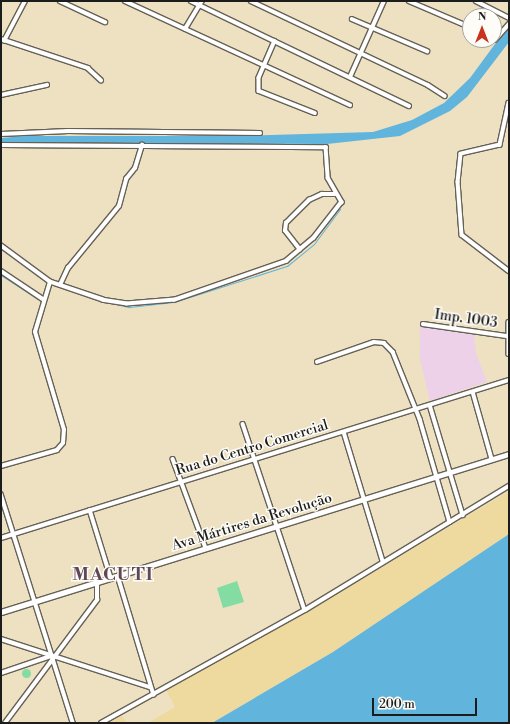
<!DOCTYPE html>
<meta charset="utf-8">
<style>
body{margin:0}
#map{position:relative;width:510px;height:724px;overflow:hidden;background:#eee1c1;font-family:"Libre Bodoni",serif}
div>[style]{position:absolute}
.built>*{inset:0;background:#edd1e9}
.green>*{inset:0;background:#83dca2}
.round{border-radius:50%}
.sand>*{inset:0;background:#eeda9e}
.water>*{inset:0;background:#61b4dc}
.stream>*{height:1px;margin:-0.5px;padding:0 0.5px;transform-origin:0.5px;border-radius:0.5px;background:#61b4dc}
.roads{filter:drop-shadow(1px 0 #666156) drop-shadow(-1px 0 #666156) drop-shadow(0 1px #666156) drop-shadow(0 -1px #666156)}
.minor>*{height:3.5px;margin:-1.75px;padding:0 1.75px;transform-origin:1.75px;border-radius:1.75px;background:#fff}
.tertiary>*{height:4.5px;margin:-2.25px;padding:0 2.25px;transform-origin:2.25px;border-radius:2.25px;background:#fff}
span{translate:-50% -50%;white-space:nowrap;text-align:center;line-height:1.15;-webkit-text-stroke:3px #fdfcf7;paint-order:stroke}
.street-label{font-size:14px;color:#1c1c1c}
.district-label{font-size:18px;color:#604656;font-weight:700;letter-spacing:1px}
.frame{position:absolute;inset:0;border:2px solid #1c1c1c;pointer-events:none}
.north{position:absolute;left:462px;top:8px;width:40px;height:40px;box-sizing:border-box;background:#fdfcf7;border:1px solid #a3a29f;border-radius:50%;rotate:0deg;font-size:11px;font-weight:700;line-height:16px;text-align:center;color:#1c1c1c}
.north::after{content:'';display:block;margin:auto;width:14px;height:18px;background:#c8321e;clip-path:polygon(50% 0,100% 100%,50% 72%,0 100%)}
.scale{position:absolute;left:372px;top:698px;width:105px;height:18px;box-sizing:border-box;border:2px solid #1c1c1c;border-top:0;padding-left:5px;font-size:12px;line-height:14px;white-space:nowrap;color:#1c1c1c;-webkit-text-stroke:3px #fdfcf7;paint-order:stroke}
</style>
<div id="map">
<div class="built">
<div style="clip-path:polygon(420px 326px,474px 334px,476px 353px,487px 382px,430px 401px,420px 359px)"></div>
</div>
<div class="green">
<div style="clip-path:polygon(237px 581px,244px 602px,223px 608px,217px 588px)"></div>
<div class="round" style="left:21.5px;top:668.5px;width:9px;height:9px"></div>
</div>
<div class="sand">
<div style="clip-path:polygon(509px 491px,509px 534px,333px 652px,212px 723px,148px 723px,175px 707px,166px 690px,306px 613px)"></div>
<div style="clip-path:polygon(122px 716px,127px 723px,109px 723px)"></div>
</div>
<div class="water">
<div style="clip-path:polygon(509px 25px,509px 42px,467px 97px,450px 111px,400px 136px,327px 144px,1px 143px,1px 138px,24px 136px,236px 136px,373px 132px,412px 120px,444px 103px,470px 78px)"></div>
<div style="clip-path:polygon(509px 534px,509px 723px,212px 723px,333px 652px)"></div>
</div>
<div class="stream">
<div style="left:1px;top:248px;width:54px;rotate:36.7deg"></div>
<div style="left:1px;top:275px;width:44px;rotate:33deg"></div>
<div style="left:107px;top:302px;width:23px;rotate:13deg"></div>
<div style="left:129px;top:307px;width:45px;rotate:-6.3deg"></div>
<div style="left:174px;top:302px;width:119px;rotate:-17.7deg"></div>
<div style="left:287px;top:266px;width:35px;rotate:-39deg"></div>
<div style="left:314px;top:244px;width:44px;rotate:-53.4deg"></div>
</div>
<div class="roads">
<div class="minor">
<div style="left:60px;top:1px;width:50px;rotate:25deg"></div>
<div style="left:125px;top:1px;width:248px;rotate:24.8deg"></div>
<div style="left:191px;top:1px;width:242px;rotate:25.7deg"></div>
<div style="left:251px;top:1px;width:196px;rotate:25.4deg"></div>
<div style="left:428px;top:85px;width:20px;rotate:33deg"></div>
<div style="left:409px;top:1px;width:66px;rotate:23.1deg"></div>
<div style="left:476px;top:1px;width:37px;rotate:27deg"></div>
<div style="left:352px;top:19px;width:82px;rotate:23.1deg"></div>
<div style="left:185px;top:29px;width:33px;rotate:-59deg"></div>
<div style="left:1px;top:39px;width:92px;rotate:18.4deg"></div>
<div style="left:88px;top:68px;width:18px;rotate:43deg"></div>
<div style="left:495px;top:40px;width:21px;rotate:-49deg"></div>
<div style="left:4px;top:41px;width:45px;rotate:-62.3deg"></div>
<div style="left:275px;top:41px;width:40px;rotate:113.4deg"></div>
<div style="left:259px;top:78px;width:13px;rotate:90deg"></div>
<div style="left:259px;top:91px;width:60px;rotate:21.4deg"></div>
<div style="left:350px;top:77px;width:83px;rotate:-65.9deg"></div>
<div style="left:1px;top:95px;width:47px;rotate:-12.3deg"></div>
<div style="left:509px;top:103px;width:43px;rotate:102.1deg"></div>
<div style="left:500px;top:145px;width:40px;rotate:167deg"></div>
<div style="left:461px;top:154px;width:28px;rotate:96deg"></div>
<div style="left:458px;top:182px;width:53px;rotate:85.7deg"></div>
<div style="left:462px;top:235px;width:59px;rotate:37.5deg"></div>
<div style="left:1px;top:134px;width:67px;rotate:-2.6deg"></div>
<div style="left:68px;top:131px;width:192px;rotate:0.6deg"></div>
<div style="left:1px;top:145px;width:325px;rotate:0.4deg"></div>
<div style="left:326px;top:147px;width:31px;rotate:86deg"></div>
<div style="left:328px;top:178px;width:28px;rotate:60deg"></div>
<div style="left:342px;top:202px;width:46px;rotate:127.9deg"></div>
<div style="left:314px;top:238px;width:35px;rotate:140deg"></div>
<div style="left:287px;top:261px;width:119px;rotate:160.8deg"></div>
<div style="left:175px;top:300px;width:48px;rotate:175.2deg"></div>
<div style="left:127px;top:304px;width:24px;rotate:-171deg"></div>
<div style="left:103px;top:300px;width:56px;rotate:-161.2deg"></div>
<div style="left:50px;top:282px;width:61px;rotate:-143.7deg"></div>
<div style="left:300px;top:250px;width:24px;rotate:-128deg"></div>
<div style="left:285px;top:231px;width:8px;rotate:-83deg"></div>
<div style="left:286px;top:223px;width:33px;rotate:-45deg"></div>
<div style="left:309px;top:200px;width:14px;rotate:-25deg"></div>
<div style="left:322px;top:194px;width:13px"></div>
<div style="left:1px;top:271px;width:50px;rotate:33.7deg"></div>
<div style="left:60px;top:285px;width:19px;rotate:-65deg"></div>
<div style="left:68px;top:268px;width:80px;rotate:-50.6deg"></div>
<div style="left:119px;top:206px;width:28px;rotate:-75deg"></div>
<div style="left:126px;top:179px;width:14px;rotate:-51deg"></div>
<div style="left:135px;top:168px;width:24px;rotate:-73deg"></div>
<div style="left:509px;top:322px;width:32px;rotate:90deg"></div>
<div style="left:423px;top:324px;width:84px;rotate:8.2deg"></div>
<div style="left:317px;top:362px;width:60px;rotate:-19.3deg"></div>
<div style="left:374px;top:342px;width:10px;rotate:6deg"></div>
<div style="left:384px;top:343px;width:13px;rotate:45deg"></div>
<div style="left:393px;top:352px;width:72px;rotate:68.1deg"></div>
<div style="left:420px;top:419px;width:107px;rotate:73.8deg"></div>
<div style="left:473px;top:392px;width:70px;rotate:74.2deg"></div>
<div style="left:430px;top:405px;width:115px;rotate:73.3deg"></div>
<div style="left:243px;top:424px;width:196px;rotate:71.6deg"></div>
<div style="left:344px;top:432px;width:135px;rotate:73.2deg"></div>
<div style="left:173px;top:459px;width:95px;rotate:69.7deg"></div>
<div style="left:1px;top:466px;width:58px;rotate:-15.9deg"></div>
<div style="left:57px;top:450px;width:9px;rotate:-49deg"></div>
<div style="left:63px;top:443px;width:13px;rotate:-86deg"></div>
<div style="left:64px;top:430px;width:102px;rotate:-106.5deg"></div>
<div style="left:35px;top:332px;width:52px;rotate:-73.3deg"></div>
<div style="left:1px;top:494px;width:240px;rotate:72.5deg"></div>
<div style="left:90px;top:510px;width:71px;rotate:72.8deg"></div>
<div style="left:1px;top:538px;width:532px;rotate:-17.28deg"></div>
<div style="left:118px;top:576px;width:124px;rotate:73.2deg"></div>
<div style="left:1px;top:639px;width:157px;rotate:17.9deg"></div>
<div style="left:1px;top:673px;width:53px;rotate:-18.8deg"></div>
<div style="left:5px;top:723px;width:154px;rotate:-53.2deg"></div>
<div style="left:97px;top:600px;width:18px;rotate:-90deg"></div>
<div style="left:101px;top:723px;width:233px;rotate:-29deg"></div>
<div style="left:305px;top:610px;width:239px;rotate:-31.3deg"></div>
</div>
<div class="tertiary">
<div style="left:1px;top:612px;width:532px;rotate:-17.28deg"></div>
</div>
</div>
<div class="street-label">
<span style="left:466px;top:319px;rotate:8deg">Imp. 1003</span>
<span style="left:252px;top:448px;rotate:-17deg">Rua do Centro Comercial</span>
<span style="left:252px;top:522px;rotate:-17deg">Ava Mártires da Revolução</span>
</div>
<div class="district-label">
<span style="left:113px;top:575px">MACUTI</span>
</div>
<div class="frame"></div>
<div class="north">N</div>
<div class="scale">200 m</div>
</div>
